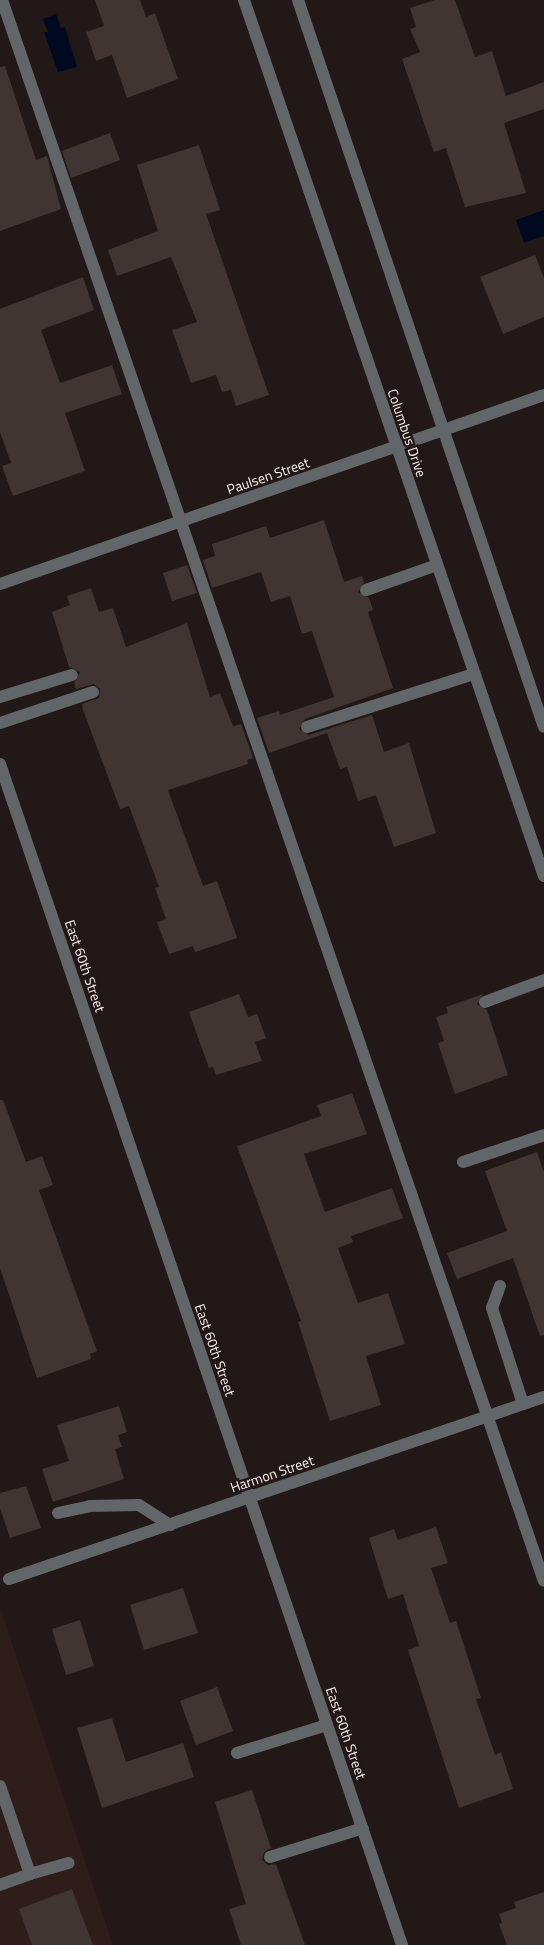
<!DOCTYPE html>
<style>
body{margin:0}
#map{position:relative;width:544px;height:1945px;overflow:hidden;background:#221817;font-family:"Titillium Web",sans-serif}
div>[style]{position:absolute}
.built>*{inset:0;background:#2e1d1b}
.water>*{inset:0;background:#000920}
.building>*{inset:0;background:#403533}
.minor>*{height:12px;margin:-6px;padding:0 6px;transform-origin:6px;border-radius:6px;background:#626669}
span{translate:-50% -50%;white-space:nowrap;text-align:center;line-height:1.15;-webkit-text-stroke:5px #221817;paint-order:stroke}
.street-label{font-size:14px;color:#f8f0ef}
</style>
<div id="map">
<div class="built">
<div style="clip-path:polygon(0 1607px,113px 1945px,0 1945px)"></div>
</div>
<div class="water">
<div style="clip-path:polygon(56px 14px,61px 28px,65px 27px,77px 67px,58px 72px,44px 32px,48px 32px,43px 19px)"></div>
<div style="clip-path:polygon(544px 210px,544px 236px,524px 243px,516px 220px)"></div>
</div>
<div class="building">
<div style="clip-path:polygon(95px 0,140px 0,146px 17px,155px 13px,178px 79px,127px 98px,112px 55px,96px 61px,86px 32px,104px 26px)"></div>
<div style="clip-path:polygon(435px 0,455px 0,475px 57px,492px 51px,506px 96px,544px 82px,544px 109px,504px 123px,526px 193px,465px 207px,446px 148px,434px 152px,402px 59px,420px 52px,410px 29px,416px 27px,410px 8px)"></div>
<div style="clip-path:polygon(5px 66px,36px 160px,47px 156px,61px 209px,0 231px,0 67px)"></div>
<div style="clip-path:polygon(110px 133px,120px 160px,71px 178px,62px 151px)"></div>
<div style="clip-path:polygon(199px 145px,220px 210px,206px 214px,269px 395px,236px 406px,231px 390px,222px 392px,216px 375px,191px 383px,172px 330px,197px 322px,171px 257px,117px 276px,108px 250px,158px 231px,137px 165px)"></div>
<div style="clip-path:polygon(535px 255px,544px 278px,544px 317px,503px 334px,480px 277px)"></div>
<div style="clip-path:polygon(83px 277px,94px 310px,41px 330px,60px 383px,112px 365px,122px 394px,65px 413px,85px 471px,13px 496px,2px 466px,11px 463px,0 432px,0 309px)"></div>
<div style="clip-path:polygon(324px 520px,344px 582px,362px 576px,364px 582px,358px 592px,369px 598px,373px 610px,368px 612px,393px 688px,305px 719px,299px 729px,309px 735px,372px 715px,384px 752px,409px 743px,436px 833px,394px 847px,376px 795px,358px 801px,347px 767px,340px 769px,327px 733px,269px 753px,257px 718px,279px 711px,280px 715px,334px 697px,312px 631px,302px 634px,290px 596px,271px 602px,261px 572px,212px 588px,203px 560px,215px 556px,212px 544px,266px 526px,270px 538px)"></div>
<div style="clip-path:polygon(187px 565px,197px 593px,172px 601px,163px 573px)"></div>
<div style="clip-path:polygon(91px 588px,99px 612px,113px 608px,126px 647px,187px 623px,210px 697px,220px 693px,233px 726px,241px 724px,253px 758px,247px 760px,248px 764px,168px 790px,203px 886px,217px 881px,237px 938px,195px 952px,193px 946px,169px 954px,157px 922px,166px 919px,155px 888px,159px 887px,129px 806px,120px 809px,83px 710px,82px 704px,99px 698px,100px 689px,94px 684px,76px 689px,74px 683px,80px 672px,69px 667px,52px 612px,70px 605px,67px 596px)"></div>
<div style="clip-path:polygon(239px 994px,248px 1017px,257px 1014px,266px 1038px,255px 1042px,262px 1061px,216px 1075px,213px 1067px,209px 1068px,189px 1012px)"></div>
<div style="clip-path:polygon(483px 994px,477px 1004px,487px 1010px,508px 1075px,455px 1094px,438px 1043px,444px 1041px,436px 1017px,448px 1013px,446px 1007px)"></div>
<div style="clip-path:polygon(352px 1093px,367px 1134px,304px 1154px,325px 1212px,392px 1188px,403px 1218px,351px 1236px,353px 1242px,338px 1248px,358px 1303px,388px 1293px,405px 1344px,366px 1356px,381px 1405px,330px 1421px,298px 1322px,301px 1321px,237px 1146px,321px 1116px,317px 1105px)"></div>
<div style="clip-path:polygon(0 1100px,3px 1100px,26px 1162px,42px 1156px,53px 1185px,39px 1190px,97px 1351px,90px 1354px,91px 1359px,37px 1378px,0 1268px)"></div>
<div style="clip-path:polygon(537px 1152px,544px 1172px,544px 1335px,540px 1336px,513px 1258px,457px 1279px,447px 1253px,507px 1231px,485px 1171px)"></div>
<div style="clip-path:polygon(119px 1406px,127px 1432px,118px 1435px,122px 1447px,115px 1449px,124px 1479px,53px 1502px,42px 1469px,69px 1461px,57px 1425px)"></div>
<div style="clip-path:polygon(26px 1486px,41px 1528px,10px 1538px,0 1508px,0 1493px)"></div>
<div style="clip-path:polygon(436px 1527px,448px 1563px,431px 1568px,450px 1623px,456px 1621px,481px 1698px,476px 1699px,495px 1755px,501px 1752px,513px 1789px,459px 1808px,408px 1650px,419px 1646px,403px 1594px,388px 1599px,369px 1538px,394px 1529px,398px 1540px)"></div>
<div style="clip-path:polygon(183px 1588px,198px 1633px,144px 1650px,130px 1605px)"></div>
<div style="clip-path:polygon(80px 1620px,94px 1666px,66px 1675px,52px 1629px)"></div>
<div style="clip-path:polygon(217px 1687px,233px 1731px,196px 1745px,180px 1701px)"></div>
<div style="clip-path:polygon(112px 1718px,126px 1762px,183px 1743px,194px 1777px,102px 1808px,77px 1728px)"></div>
<div style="clip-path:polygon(252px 1790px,271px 1848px,264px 1852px,262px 1860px,268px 1865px,276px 1864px,305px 1945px,241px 1945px,229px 1909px,246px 1904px,215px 1802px)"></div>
<div style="clip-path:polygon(72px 1889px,93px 1945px,32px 1945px,19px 1909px)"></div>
<div style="clip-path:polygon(544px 1892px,544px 1945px,507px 1945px,499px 1924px,502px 1923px,499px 1914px,516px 1908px,514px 1902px)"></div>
</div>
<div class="minor">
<div style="left:2px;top:0;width:1671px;rotate:71.08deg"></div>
<div style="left:244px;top:0;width:926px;rotate:71.1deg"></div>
<div style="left:298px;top:0;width:767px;rotate:71.31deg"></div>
<div style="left:0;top:584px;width:576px;rotate:-19.16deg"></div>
<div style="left:366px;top:590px;width:75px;rotate:-19.4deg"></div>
<div style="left:0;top:697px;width:75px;rotate:-17deg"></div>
<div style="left:0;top:723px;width:98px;rotate:-18.4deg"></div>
<div style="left:307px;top:727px;width:175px;rotate:-17.6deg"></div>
<div style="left:0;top:764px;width:1248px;rotate:71.2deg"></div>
<div style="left:485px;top:1002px;width:63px;rotate:-20.4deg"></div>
<div style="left:463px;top:1162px;width:85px;rotate:-18.4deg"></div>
<div style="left:500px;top:1286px;width:23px;rotate:110deg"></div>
<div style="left:492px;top:1308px;width:101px;rotate:72.1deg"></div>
<div style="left:58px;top:1513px;width:33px;rotate:-12deg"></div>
<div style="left:90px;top:1506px;width:49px;rotate:-1.2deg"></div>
<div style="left:139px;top:1505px;width:37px;rotate:33deg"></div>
<div style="left:9px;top:1579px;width:565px;rotate:-18.79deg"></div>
<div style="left:237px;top:1753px;width:94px;rotate:-17.3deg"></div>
<div style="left:0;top:1786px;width:93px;rotate:71.2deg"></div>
<div style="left:30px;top:1874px;width:32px;rotate:160deg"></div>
<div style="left:270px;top:1857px;width:97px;rotate:-17.3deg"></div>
<div style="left:30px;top:1874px;width:40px;rotate:-16deg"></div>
</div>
<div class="street-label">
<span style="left:407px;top:433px;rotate:71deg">Columbus Drive</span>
<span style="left:268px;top:476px;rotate:-19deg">Paulsen Street</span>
<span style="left:85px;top:966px;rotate:71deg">East 60th Street</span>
<span style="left:215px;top:1350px;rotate:71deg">East 60th Street</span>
<span style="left:272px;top:1474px;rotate:-19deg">Harmon Street</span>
<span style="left:346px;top:1733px;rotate:71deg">East 60th Street</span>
</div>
</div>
